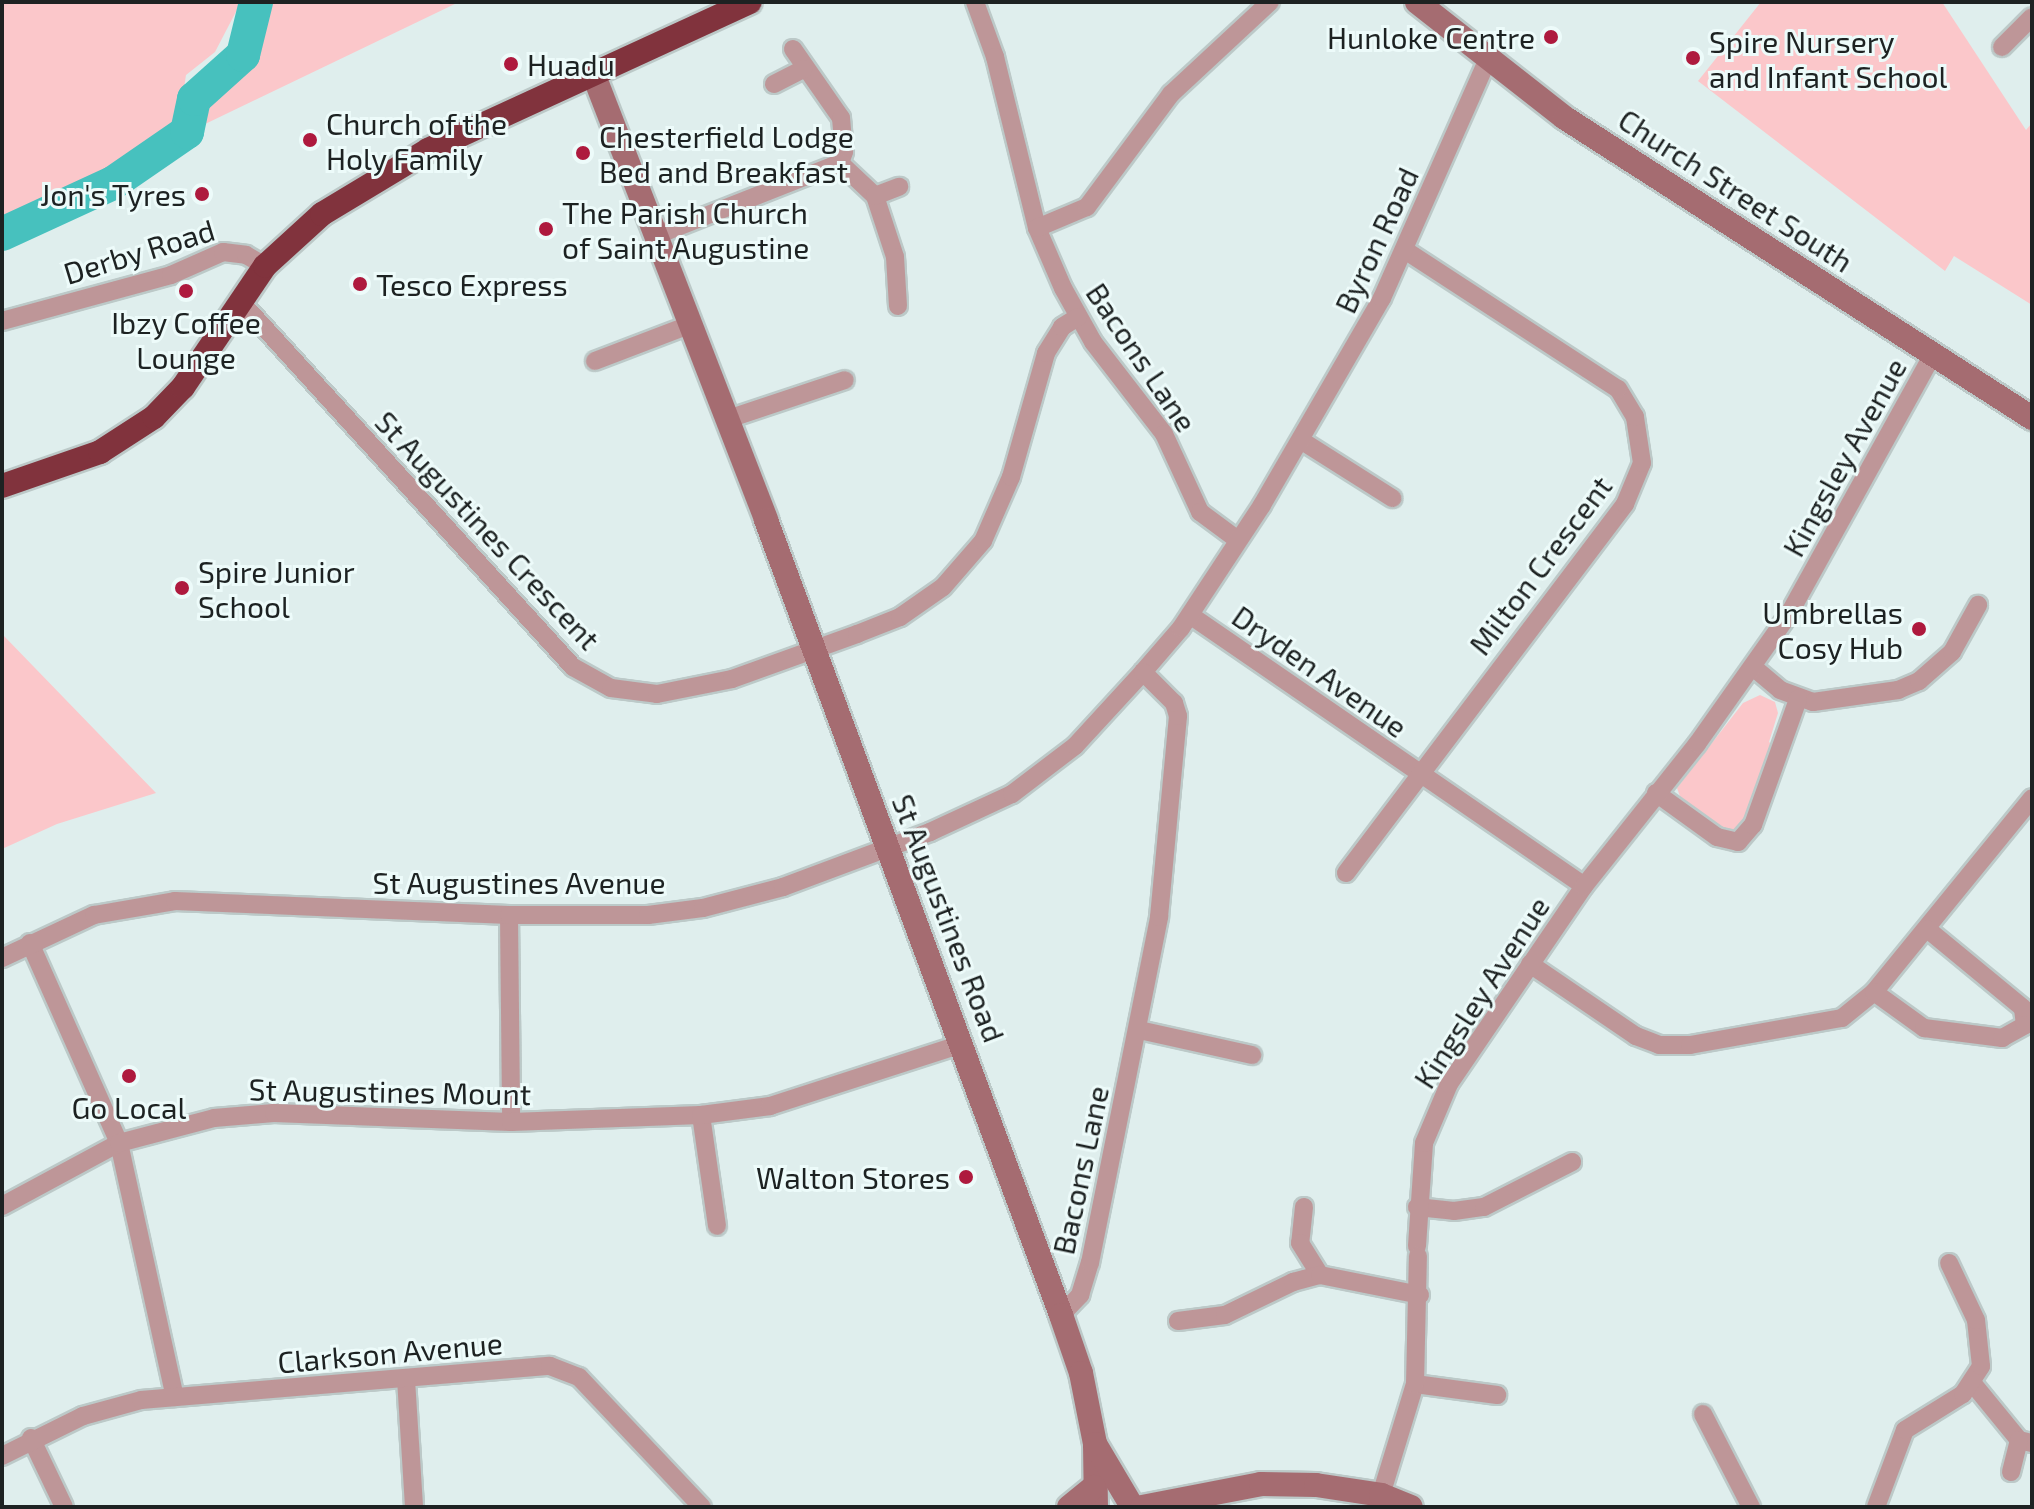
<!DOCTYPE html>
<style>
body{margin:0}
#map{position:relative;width:2034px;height:1509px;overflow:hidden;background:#dfeeed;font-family:"Exo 2",sans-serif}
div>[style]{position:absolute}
.green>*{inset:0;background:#fbc7ca}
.river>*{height:34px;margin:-17px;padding:0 17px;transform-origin:17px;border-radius:17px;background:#47c1be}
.roads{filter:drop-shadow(2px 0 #bcc9c8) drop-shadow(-2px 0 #bcc9c8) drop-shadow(0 2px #bcc9c8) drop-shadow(0 -2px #bcc9c8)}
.street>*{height:18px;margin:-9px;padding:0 9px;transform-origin:9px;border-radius:9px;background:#be9698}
.secondary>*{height:24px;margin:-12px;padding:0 12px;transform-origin:12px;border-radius:12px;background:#a56c71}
.highway>*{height:24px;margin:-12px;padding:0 12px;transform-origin:12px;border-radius:12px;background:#81333d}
.dots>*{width:22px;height:22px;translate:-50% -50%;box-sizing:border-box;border:4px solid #edfbfa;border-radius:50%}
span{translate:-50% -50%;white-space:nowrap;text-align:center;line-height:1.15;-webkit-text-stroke:6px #edfbfa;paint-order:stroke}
.poi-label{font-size:30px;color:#1d2222}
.right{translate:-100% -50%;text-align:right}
.left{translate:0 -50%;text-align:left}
.street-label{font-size:30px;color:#1d2222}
.frame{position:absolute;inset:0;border:4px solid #1d2222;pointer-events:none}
</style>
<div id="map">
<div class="green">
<div style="clip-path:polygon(2px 2px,241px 2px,215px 52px,186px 75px,178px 127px,110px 171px,2px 224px)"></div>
<div style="clip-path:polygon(274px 2px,459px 2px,201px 126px,204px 103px,252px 60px,265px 10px)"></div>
<div style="clip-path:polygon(1761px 2px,1942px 2px,2026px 130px,2032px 123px,2032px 305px,1954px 256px,1945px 271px,1698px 81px)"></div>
<div style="clip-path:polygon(2px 634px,4px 636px,156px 793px,57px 824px,2px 849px)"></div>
<div style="clip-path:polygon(1760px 695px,1775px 702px,1778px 713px,1769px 742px,1774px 746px,1750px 816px,1737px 831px,1722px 832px,1682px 802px,1677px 788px,1743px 703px)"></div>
</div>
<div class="river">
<div style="left:2px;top:234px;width:122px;rotate:-24.7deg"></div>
<div style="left:113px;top:183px;width:90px;rotate:-34.6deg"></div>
<div style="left:187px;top:132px;width:34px;rotate:-78deg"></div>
<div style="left:194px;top:99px;width:66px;rotate:-41.9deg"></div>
<div style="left:243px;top:55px;width:55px;rotate:-76.2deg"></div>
</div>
<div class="roads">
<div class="street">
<div style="left:975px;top:2px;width:59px;rotate:70deg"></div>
<div style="left:995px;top:57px;width:176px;rotate:76.2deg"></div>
<div style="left:1037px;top:228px;width:65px;rotate:66.6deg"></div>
<div style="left:1063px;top:288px;width:62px;rotate:60.9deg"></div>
<div style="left:1093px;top:342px;width:116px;rotate:52.3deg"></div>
<div style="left:1164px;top:434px;width:86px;rotate:65.2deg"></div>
<div style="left:1200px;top:512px;width:47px;rotate:36.4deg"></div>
<div style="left:2002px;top:47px;width:42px;rotate:-45deg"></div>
<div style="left:793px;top:49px;width:84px;rotate:55.2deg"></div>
<div style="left:841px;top:118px;width:34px;rotate:85deg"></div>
<div style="left:844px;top:152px;width:12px;rotate:110deg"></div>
<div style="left:774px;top:84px;width:33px;rotate:-27deg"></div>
<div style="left:840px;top:163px;width:48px;rotate:43.3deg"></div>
<div style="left:875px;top:196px;width:64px;rotate:71.8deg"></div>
<div style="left:895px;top:257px;width:49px;rotate:86.5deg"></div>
<div style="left:875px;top:196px;width:26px;rotate:-21deg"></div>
<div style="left:1037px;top:228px;width:54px;rotate:-22.8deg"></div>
<div style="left:1087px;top:207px;width:141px;rotate:-53.4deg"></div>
<div style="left:1171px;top:94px;width:135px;rotate:-42.9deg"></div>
<div style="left:657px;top:235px;width:197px;rotate:-21.5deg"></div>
<div style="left:240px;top:301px;width:495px;rotate:47.7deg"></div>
<div style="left:573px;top:667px;width:43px;rotate:28.9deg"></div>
<div style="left:611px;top:688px;width:46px;rotate:7.4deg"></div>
<div style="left:657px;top:694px;width:76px;rotate:-11.3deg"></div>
<div style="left:732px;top:679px;width:133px;rotate:-19.8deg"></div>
<div style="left:857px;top:634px;width:46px;rotate:-21.6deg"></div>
<div style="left:900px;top:617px;width:52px;rotate:-34.9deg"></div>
<div style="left:943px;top:587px;width:61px;rotate:-49deg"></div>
<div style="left:983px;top:541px;width:70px;rotate:-66.4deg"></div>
<div style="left:1011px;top:477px;width:129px;rotate:-74.2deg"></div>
<div style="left:1046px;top:353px;width:31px;rotate:-58deg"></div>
<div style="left:1062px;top:327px;width:19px;rotate:-32deg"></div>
<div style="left:2px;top:321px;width:175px;rotate:-15.2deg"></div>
<div style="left:171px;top:275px;width:57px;rotate:-23.9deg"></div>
<div style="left:223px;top:252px;width:23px;rotate:7deg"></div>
<div style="left:246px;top:255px;width:22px;rotate:30deg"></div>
<div style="left:595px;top:361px;width:104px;rotate:-20.9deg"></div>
<div style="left:728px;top:419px;width:123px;rotate:-18.4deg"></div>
<div style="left:1302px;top:441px;width:107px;rotate:32.3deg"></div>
<div style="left:1190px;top:615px;width:478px;rotate:34.5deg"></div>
<div style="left:1753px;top:667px;width:35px;rotate:40deg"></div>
<div style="left:1780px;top:690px;width:35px;rotate:20deg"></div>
<div style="left:1813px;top:702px;width:86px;rotate:-8deg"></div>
<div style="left:1898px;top:690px;width:23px;rotate:-23deg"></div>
<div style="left:1919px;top:681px;width:44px;rotate:-41.3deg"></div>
<div style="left:1952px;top:652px;width:54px;rotate:-61deg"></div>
<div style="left:1656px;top:793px;width:75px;rotate:35.8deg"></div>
<div style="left:1717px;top:837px;width:22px;rotate:13deg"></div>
<div style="left:1738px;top:842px;width:23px;rotate:-49deg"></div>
<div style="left:1753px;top:825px;width:134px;rotate:-70.3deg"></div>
<div style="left:1346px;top:873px;width:463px;rotate:-52.9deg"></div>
<div style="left:1625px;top:504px;width:44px;rotate:-67.5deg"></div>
<div style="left:1642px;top:463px;width:47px;rotate:-98.7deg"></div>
<div style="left:1635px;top:417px;width:33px;rotate:-121deg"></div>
<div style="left:1618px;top:389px;width:254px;rotate:-146.9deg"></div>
<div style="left:509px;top:915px;width:207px;rotate:89.4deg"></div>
<div style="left:30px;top:943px;width:219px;rotate:66deg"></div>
<div style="left:119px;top:1143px;width:260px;rotate:77.6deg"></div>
<div style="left:2px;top:958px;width:102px;rotate:-25.1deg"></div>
<div style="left:94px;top:915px;width:82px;rotate:-9.8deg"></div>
<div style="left:175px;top:901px;width:334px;rotate:2.4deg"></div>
<div style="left:509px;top:915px;width:139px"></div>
<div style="left:648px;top:915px;width:55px;rotate:-7.3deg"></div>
<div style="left:703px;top:908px;width:83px;rotate:-14.7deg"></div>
<div style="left:783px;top:887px;width:157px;rotate:-20.5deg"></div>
<div style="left:930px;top:832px;width:90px;rotate:-24.9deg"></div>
<div style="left:1012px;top:794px;width:79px;rotate:-37.3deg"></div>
<div style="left:1075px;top:746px;width:100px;rotate:-47.4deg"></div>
<div style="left:1143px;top:672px;width:58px;rotate:-49.2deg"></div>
<div style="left:1181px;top:628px;width:147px;rotate:-56.6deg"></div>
<div style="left:1262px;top:505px;width:239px;rotate:-59.9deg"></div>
<div style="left:1382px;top:298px;width:264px;rotate:-66.1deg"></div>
<div style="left:1530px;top:964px;width:128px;rotate:34.2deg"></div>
<div style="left:1636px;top:1036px;width:25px;rotate:21deg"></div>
<div style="left:1659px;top:1045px;width:31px"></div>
<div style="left:1690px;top:1045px;width:154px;rotate:-10.1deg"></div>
<div style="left:1842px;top:1018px;width:41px;rotate:-39.1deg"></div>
<div style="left:1874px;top:992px;width:250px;rotate:-50.8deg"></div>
<div style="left:1874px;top:992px;width:62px;rotate:35.8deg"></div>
<div style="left:1924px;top:1028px;width:79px;rotate:7.3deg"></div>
<div style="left:2002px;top:1038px;width:26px;rotate:-29deg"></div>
<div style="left:2025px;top:1025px;width:17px;rotate:-97deg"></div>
<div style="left:2023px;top:1008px;width:124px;rotate:-140.5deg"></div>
<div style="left:1139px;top:1030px;width:116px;rotate:12.5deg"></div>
<div style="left:701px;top:1115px;width:112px;rotate:81.8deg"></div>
<div style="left:2px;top:1206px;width:133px;rotate:-28.3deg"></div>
<div style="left:119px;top:1143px;width:98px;rotate:-14.7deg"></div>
<div style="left:214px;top:1118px;width:60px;rotate:-4.8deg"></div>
<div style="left:274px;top:1113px;width:237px;rotate:2.2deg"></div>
<div style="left:511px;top:1122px;width:190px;rotate:-2.1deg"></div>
<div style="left:701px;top:1115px;width:70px;rotate:-7.4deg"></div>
<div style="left:770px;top:1106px;width:202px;rotate:-17.9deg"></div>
<div style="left:1304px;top:1207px;width:36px;rotate:96deg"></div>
<div style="left:1300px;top:1243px;width:38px;rotate:58deg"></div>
<div style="left:1417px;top:1207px;width:37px;rotate:6deg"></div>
<div style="left:1454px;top:1211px;width:30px;rotate:-8deg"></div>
<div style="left:1484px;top:1207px;width:99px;rotate:-27.1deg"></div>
<div style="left:1417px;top:1246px;width:103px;rotate:-86.1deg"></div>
<div style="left:1424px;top:1143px;width:64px;rotate:-67deg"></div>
<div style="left:1449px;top:1084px;width:240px;rotate:-55.7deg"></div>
<div style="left:1584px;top:886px;width:181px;rotate:-51.5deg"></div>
<div style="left:1697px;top:744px;width:159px;rotate:-54.7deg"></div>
<div style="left:1789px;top:614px;width:297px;rotate:-61deg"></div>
<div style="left:1061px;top:1315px;width:28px;rotate:-46deg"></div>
<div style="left:1080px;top:1295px;width:34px;rotate:-73deg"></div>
<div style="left:1090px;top:1263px;width:353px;rotate:-78.7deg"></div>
<div style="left:1159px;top:917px;width:202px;rotate:-84.6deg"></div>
<div style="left:1178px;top:716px;width:14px;rotate:-107deg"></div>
<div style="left:1174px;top:703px;width:44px;rotate:-135deg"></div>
<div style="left:1178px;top:1321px;width:47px;rotate:-7.3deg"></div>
<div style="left:1225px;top:1315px;width:76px;rotate:-25.9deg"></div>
<div style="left:1293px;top:1282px;width:28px;rotate:-15deg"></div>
<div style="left:1320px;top:1275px;width:102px;rotate:11.3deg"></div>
<div style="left:406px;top:1379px;width:128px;rotate:86.4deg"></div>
<div style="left:1415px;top:1384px;width:83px;rotate:7.6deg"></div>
<div style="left:1974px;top:1385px;width:71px;rotate:50.7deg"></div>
<div style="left:2019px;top:1440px;width:13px;rotate:13deg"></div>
<div style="left:1703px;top:1414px;width:105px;rotate:62.7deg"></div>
<div style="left:31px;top:1438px;width:76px;rotate:64.4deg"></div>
<div style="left:2px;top:1456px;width:90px;rotate:-26.3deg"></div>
<div style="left:83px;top:1416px;width:60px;rotate:-15.4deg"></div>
<div style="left:141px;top:1400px;width:410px;rotate:-4.8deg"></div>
<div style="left:550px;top:1366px;width:31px;rotate:21deg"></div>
<div style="left:579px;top:1377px;width:179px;rotate:46.6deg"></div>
<div style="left:2011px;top:1472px;width:33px;rotate:-76deg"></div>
<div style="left:1381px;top:1495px;width:116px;rotate:-73deg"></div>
<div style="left:1415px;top:1384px;width:128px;rotate:-88.7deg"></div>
<div style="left:1876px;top:1507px;width:82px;rotate:-69.4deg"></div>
<div style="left:1905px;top:1430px;width:68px;rotate:-31.8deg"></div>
<div style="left:1963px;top:1394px;width:33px;rotate:-57deg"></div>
<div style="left:1981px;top:1366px;width:46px;rotate:-96.2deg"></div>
<div style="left:1976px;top:1320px;width:63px;rotate:-115.3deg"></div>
</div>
<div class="secondary">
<div style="left:1417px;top:2px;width:188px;rotate:38.1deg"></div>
<div style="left:1565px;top:118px;width:555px;rotate:32.72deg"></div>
<div style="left:593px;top:73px;width:479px;rotate:68.8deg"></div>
<div style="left:766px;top:520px;width:848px;rotate:69.64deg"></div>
<div style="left:1061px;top:1315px;width:61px;rotate:71deg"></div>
<div style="left:1081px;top:1373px;width:72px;rotate:78.8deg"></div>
<div style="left:1095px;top:1444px;width:63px;rotate:89.1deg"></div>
<div style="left:1095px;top:1444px;width:69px;rotate:59.3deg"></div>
<div style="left:1069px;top:1507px;width:32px;rotate:-39deg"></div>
<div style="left:1142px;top:1507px;width:121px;rotate:-10.9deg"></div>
<div style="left:1261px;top:1484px;width:55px;rotate:1deg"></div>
<div style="left:1316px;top:1485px;width:66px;rotate:8.7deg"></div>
<div style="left:1381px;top:1495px;width:32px;rotate:22deg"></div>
</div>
<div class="highway">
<div style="left:2px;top:486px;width:104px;rotate:-19.1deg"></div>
<div style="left:100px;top:452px;width:64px;rotate:-32.9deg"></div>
<div style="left:154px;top:417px;width:42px;rotate:-46deg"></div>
<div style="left:183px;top:387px;width:146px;rotate:-55.9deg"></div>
<div style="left:265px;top:266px;width:77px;rotate:-42.4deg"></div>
<div style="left:322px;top:214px;width:124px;rotate:-31.1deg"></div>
<div style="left:428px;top:150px;width:354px;rotate:-24.7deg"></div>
</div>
</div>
<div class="dots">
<div style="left:1551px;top:37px;background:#ae1a3e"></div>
<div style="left:1693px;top:58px;background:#ae1a3e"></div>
<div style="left:511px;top:64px;background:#ae1a3e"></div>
<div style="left:310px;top:140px;background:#ae1a3e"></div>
<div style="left:583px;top:153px;background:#ae1a3e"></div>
<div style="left:202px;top:194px;background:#ae1a3e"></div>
<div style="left:546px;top:229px;background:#ae1a3e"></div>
<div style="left:360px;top:284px;background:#ae1a3e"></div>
<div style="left:186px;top:291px;background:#ae1a3e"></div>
<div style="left:182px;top:588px;background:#ae1a3e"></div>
<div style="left:1919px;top:629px;background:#ae1a3e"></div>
<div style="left:129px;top:1076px;background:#ae1a3e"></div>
<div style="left:966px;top:1177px;background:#ae1a3e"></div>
</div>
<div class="poi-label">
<span class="right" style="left:1535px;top:37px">Hunloke Centre</span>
<span class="left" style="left:1709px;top:58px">Spire Nursery<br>and Infant School</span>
<span class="left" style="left:527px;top:64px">Huadu</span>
<span class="left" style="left:326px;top:140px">Church of the<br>Holy Family</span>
<span class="left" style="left:599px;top:153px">Chesterfield Lodge<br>Bed and Breakfast</span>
<span class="right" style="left:186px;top:194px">Jon's Tyres</span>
<span class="left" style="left:562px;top:229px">The Parish Church<br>of Saint Augustine</span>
<span class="left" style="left:376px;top:284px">Tesco Express</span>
<span style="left:186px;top:339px">Ibzy Coffee<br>Lounge</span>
<span class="left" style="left:198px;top:588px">Spire Junior<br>School</span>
<span class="right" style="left:1903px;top:629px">Umbrellas<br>Cosy Hub</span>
<span style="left:129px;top:1107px">Go Local</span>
<span class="right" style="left:950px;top:1177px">Walton Stores</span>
</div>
<div class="street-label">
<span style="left:1736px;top:190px;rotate:33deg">Church Street South</span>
<span style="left:1376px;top:240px;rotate:-65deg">Byron Road</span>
<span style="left:139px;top:251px;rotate:-17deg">Derby Road</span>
<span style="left:1142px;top:357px;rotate:56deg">Bacons Lane</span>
<span style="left:1844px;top:457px;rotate:-61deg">Kingsley Avenue</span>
<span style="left:488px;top:530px;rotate:47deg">St Augustines Crescent</span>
<span style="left:1540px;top:565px;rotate:-53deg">Milton Crescent</span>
<span style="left:1320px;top:671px;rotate:35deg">Dryden Avenue</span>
<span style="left:519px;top:882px">St Augustines Avenue</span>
<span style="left:949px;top:918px;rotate:69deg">St Augustines Road</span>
<span style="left:1481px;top:992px;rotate:-57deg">Kingsley Avenue</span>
<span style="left:390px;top:1091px;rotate:1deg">St Augustines Mount</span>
<span style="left:1080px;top:1170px;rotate:-78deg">Bacons Lane</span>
<span style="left:390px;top:1352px;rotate:-5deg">Clarkson Avenue</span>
</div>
<div class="frame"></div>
</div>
